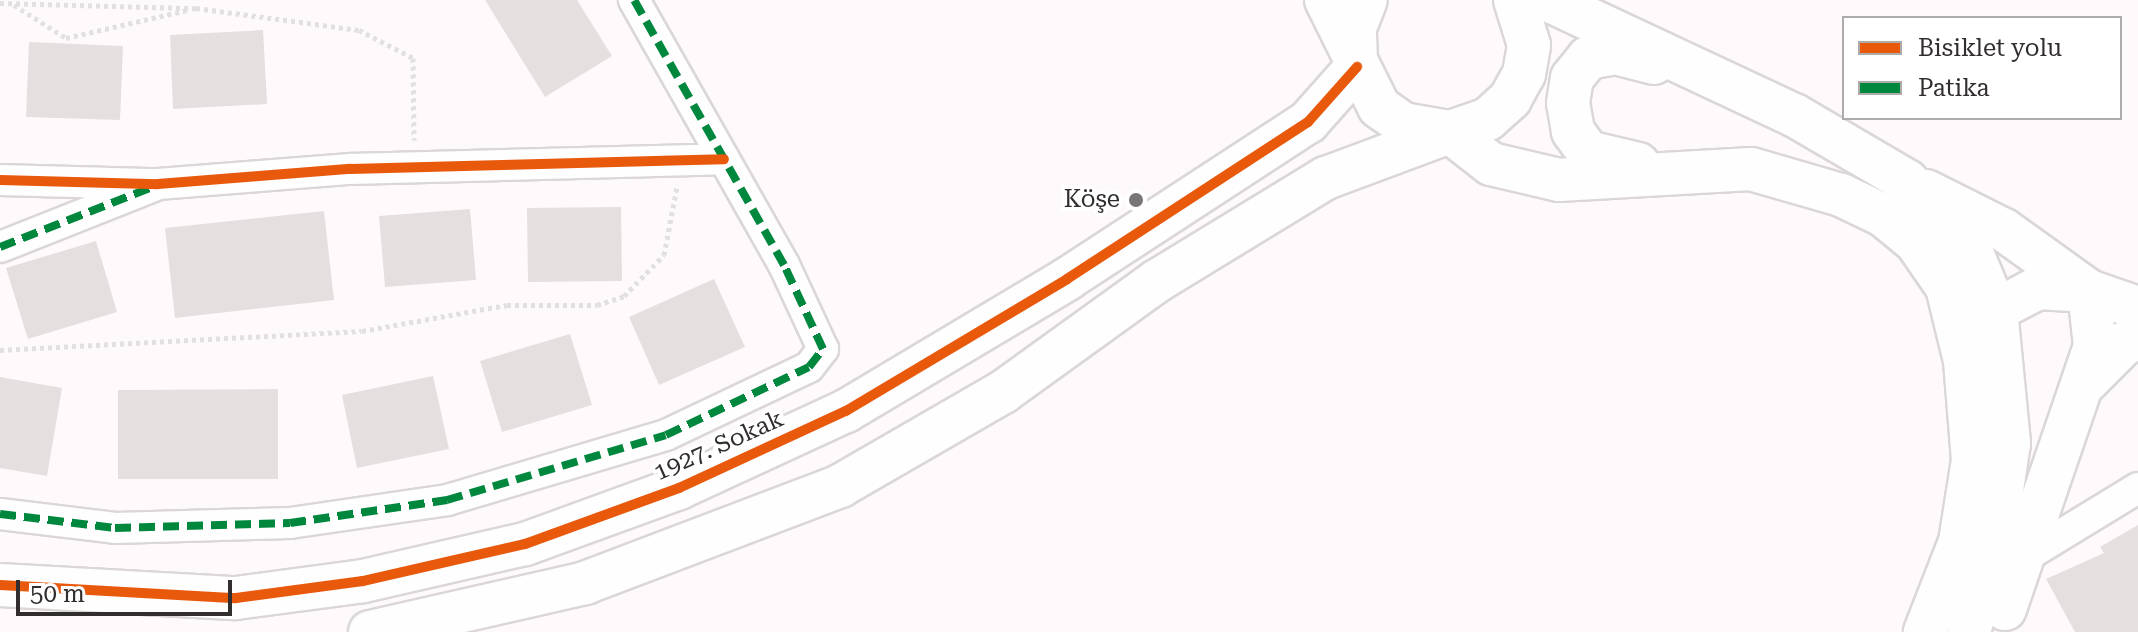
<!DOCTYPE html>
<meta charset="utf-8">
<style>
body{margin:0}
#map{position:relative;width:2138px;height:632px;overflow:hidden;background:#fefafb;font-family:"Roboto Serif",serif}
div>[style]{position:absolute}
.building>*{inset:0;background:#e4e0e0}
.path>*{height:5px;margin-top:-2.5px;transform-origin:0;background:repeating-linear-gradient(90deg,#e2e0e1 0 4px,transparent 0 8px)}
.roads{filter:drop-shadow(2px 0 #dbd7d7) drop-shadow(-2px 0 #dbd7d7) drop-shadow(0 2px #dbd7d7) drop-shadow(0 -2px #dbd7d7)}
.street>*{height:30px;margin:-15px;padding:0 15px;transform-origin:15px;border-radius:15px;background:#fffefe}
.secondary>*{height:42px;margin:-21px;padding:0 21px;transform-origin:21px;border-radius:21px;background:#fffefe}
.quiet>*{height:8px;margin-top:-4px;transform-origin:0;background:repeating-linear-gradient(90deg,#00873e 0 16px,transparent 0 24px)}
.cycleway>*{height:10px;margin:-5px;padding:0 5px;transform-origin:5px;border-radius:5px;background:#e8590c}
.dots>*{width:22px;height:22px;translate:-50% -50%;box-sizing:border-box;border:4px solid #fff;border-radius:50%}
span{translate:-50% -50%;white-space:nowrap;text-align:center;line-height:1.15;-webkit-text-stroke:7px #fff;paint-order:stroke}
.poi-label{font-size:24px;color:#332e2e}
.right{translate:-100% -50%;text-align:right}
.street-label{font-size:24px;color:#332e2e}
.legend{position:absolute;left:1842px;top:16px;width:280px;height:104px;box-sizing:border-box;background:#fff;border:2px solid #adabab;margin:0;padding:10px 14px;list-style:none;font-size:24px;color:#332e2e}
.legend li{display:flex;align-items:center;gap:16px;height:40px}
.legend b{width:40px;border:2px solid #adabab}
.scale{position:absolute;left:16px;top:580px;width:216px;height:36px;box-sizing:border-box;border:4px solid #332e2e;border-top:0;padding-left:10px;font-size:24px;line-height:28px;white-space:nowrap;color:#332e2e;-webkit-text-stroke:6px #fff;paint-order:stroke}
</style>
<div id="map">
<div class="building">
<div style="clip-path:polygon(485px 0,577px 0,612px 56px,545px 97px)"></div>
<div style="clip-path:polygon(263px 30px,267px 104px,173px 109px,170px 35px)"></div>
<div style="clip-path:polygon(29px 42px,123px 46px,120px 120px,26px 117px)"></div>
<div style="clip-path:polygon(621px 207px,622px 281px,528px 282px,527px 208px)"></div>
<div style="clip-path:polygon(470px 209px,476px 280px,385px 287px,379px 216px)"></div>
<div style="clip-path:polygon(324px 211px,334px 300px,175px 318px,165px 228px)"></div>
<div style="clip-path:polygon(96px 241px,117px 312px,28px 339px,6px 268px)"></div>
<div style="clip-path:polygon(714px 279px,745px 347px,659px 385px,629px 317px)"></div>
<div style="clip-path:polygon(570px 334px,592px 405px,502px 432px,480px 361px)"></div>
<div style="clip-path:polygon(433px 376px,449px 449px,357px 468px,342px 395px)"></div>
<div style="clip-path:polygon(0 377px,62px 388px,47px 476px,0 468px)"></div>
<div style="clip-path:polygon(278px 389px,278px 479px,118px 479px,118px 390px)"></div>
<div style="clip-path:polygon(2138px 525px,2138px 632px,2075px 632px,2046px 579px,2104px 553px,2100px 547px)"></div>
</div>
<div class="path">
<div style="left:0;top:3px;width:196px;rotate:1.5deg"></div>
<div style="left:196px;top:8px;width:164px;rotate:7.7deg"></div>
<div style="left:359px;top:30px;width:61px;rotate:27.4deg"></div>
<div style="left:413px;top:58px;width:82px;rotate:89.3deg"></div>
<div style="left:14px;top:5px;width:62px;rotate:32.4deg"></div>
<div style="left:66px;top:38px;width:124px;rotate:-13deg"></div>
<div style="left:0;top:350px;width:362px;rotate:-3deg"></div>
<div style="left:362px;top:331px;width:147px;rotate:-10.2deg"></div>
<div style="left:507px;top:305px;width:90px"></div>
<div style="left:597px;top:305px;width:28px;rotate:-18deg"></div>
<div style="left:624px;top:296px;width:57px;rotate:-45.7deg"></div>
<div style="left:664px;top:255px;width:69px;rotate:-79.2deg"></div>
</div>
<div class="roads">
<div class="street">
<div style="left:0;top:180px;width:158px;rotate:1.5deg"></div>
<div style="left:158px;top:184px;width:193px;rotate:-4.5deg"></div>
<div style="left:350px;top:169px;width:374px;rotate:-1.5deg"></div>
<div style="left:0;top:247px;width:166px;rotate:-21.6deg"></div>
<div style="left:0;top:514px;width:116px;rotate:6.9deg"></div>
<div style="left:115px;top:528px;width:175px;rotate:-1.6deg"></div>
<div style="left:290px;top:523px;width:159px;rotate:-8.3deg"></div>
<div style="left:447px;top:500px;width:228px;rotate:-16.5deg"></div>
<div style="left:666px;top:435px;width:158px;rotate:-25.4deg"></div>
<div style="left:809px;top:367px;width:23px;rotate:-52deg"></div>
<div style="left:823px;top:349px;width:93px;rotate:-114.9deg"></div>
<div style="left:784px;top:265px;width:305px;rotate:-119.5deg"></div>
<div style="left:2020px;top:560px;width:138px;rotate:-31.4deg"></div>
</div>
<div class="secondary">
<div style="left:1326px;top:0;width:119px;rotate:63.6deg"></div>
<div style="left:1379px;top:107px;width:29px;rotate:35deg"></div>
<div style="left:1403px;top:124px;width:48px;rotate:9.7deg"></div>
<div style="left:1450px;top:132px;width:40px;rotate:-18.9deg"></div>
<div style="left:1488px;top:119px;width:30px;rotate:-42deg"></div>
<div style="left:1510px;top:99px;width:29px;rotate:-61deg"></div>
<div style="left:1524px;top:74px;width:29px;rotate:-80deg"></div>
<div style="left:1529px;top:45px;width:47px;rotate:-107.3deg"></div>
<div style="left:1548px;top:0;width:272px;rotate:25.1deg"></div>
<div style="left:1794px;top:115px;width:131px;rotate:30.3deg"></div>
<div style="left:1907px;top:181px;width:102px;rotate:49deg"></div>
<div style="left:1974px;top:258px;width:56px;rotate:67.1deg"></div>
<div style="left:1996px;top:310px;width:134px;rotate:84.4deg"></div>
<div style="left:2009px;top:443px;width:101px;rotate:98.5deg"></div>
<div style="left:1994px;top:543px;width:92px;rotate:105.7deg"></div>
<div style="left:1356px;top:62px;width:34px;rotate:-92deg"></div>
<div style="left:1355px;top:28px;width:30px;rotate:-69deg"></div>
<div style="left:1450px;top:132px;width:52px;rotate:38deg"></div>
<div style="left:1491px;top:164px;width:70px;rotate:13.2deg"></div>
<div style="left:1559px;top:180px;width:192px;rotate:-3.3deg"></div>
<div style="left:1751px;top:169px;width:94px;rotate:16.1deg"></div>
<div style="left:1841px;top:195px;width:47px;rotate:25.5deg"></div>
<div style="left:1883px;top:215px;width:43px;rotate:39.3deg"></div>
<div style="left:1916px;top:242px;width:55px;rotate:55.4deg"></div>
<div style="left:1947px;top:287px;width:76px;rotate:76.3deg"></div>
<div style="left:1965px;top:361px;width:99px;rotate:85.4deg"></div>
<div style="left:1973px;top:460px;width:83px;rotate:99deg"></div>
<div style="left:1960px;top:542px;width:97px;rotate:111.3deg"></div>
<div style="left:1638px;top:164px;width:51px;rotate:-166.5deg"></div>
<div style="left:1588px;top:152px;width:26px;rotate:-126deg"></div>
<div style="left:1573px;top:131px;width:28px;rotate:-100deg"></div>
<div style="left:1568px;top:103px;width:25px;rotate:-81deg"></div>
<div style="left:1572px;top:78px;width:26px;rotate:-51deg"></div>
<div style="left:1588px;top:58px;width:27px;rotate:-10deg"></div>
<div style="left:1615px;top:53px;width:40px;rotate:14.4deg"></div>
<div style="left:1926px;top:191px;width:87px;rotate:26.6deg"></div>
<div style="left:2004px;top:230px;width:105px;rotate:35.7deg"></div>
<div style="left:2089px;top:291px;width:55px;rotate:83.8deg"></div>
<div style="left:2095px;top:346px;width:278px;rotate:108.9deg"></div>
<div style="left:1982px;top:333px;width:27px;rotate:-59deg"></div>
<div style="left:1996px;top:310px;width:47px;rotate:-27.6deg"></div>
<div style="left:2038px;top:288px;width:51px;rotate:3.4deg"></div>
<div style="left:2089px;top:291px;width:52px;rotate:19.1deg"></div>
<div style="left:2085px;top:383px;width:57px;rotate:-45deg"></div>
<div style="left:2125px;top:343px;width:14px;rotate:-17deg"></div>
<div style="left:0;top:585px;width:236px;rotate:3.2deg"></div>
<div style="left:236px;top:598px;width:128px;rotate:-7.6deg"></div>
<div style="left:363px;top:581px;width:166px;rotate:-12.9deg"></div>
<div style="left:525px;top:544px;width:164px;rotate:-20deg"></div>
<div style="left:679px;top:488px;width:184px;rotate:-24.8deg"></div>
<div style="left:846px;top:411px;width:257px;rotate:-30.8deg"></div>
<div style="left:1067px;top:279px;width:288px;rotate:-33.1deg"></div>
<div style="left:1308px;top:122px;width:74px;rotate:-48.3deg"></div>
<div style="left:370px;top:632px;width:221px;rotate:-12.8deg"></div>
<div style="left:585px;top:583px;width:273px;rotate:-20.8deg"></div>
<div style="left:840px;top:486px;width:188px;rotate:-30deg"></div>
<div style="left:1003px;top:392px;width:190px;rotate:-35.8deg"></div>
<div style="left:1157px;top:281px;width:198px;rotate:-31.4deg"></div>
<div style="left:1326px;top:178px;width:132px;rotate:-20.4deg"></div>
</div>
</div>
<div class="quiet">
<div style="left:0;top:247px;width:163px;rotate:-21.5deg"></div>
<div style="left:0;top:514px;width:116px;rotate:6.9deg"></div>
<div style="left:115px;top:528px;width:175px;rotate:-1.6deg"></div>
<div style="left:290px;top:523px;width:159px;rotate:-8.3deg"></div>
<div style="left:447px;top:500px;width:228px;rotate:-16.5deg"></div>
<div style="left:666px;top:435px;width:158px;rotate:-25.4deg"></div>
<div style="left:809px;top:367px;width:23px;rotate:-52deg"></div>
<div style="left:823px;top:349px;width:93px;rotate:-114.9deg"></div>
<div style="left:784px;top:265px;width:305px;rotate:-119.5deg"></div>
</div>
<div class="cycleway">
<div style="left:0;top:180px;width:158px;rotate:1.5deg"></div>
<div style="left:158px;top:184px;width:193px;rotate:-4.5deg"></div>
<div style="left:350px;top:169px;width:374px;rotate:-1.5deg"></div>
<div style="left:0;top:585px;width:236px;rotate:3.2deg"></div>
<div style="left:236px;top:598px;width:128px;rotate:-7.6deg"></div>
<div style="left:363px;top:581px;width:166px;rotate:-12.9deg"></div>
<div style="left:525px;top:544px;width:164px;rotate:-20deg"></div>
<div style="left:679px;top:488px;width:184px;rotate:-24.8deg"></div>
<div style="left:846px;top:411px;width:257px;rotate:-30.8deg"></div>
<div style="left:1067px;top:279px;width:288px;rotate:-33.1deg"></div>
<div style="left:1308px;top:122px;width:74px;rotate:-48.3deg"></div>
</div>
<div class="dots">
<div style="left:1136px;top:200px;background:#7a7576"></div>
</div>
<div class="poi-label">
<span class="right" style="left:1120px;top:200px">Köşe</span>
</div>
<div class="street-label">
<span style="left:719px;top:446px;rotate:-24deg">1927. Sokak</span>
</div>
<ul class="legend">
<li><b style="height:10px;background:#e8590c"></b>Bisiklet yolu</li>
<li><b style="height:10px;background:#00873e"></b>Patika</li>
</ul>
<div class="scale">50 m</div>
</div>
